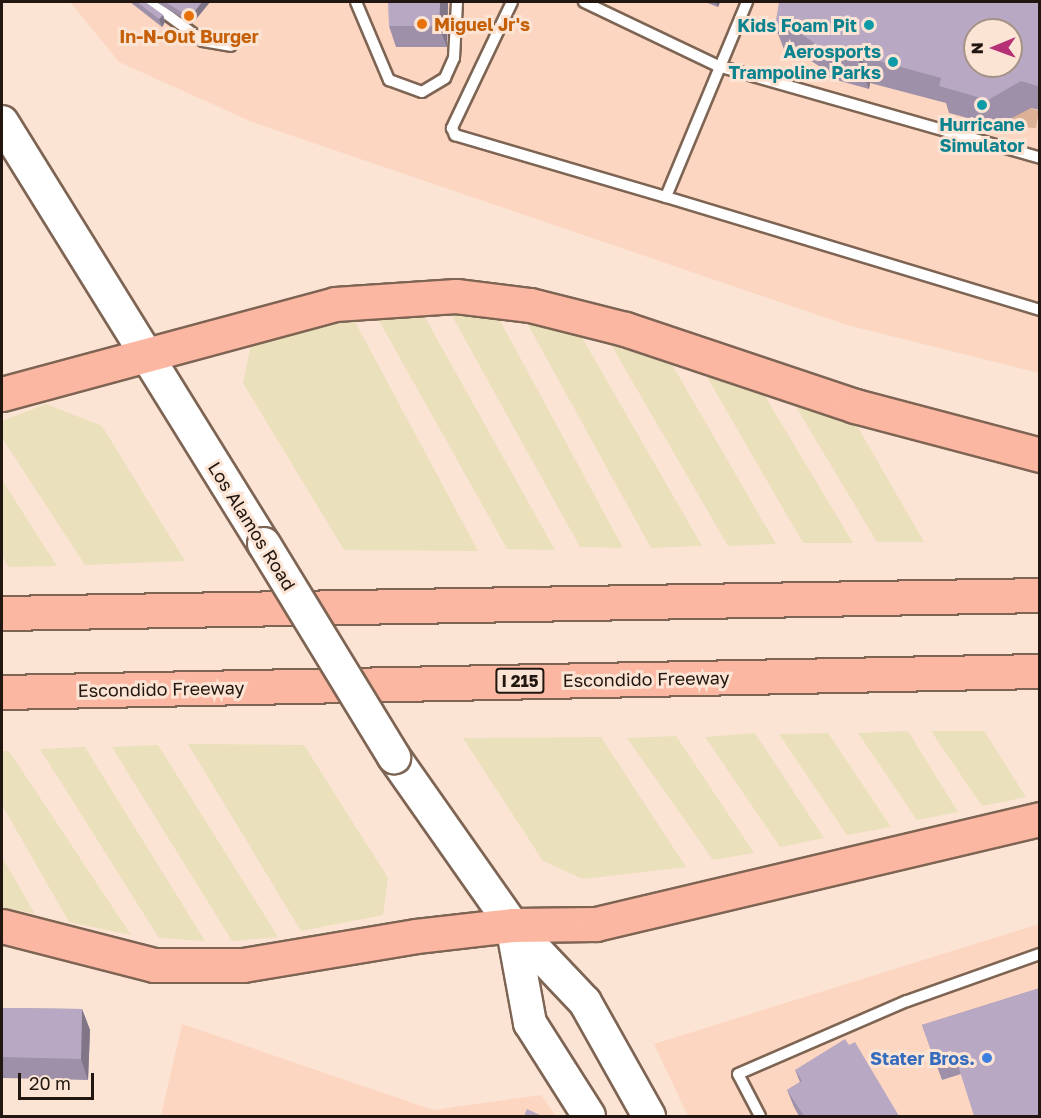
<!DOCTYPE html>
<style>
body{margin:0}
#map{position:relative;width:1041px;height:1118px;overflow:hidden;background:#fce4d5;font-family:"Golos Text",sans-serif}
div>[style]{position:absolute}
.built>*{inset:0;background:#fcd6c0}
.green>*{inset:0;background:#ddb196}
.sand>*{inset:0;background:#eae0bb}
.roads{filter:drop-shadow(2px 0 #7e6453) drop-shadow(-2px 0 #7e6453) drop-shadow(0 2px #7e6453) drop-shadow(0 -2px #7e6453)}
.lane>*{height:10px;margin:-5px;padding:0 5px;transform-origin:5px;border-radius:5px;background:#fff}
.secondary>*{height:32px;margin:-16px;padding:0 16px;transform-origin:16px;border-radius:16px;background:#fff}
.highway>*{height:33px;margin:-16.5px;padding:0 16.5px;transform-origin:16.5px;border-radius:16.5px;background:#fcb7a2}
.bridges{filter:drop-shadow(2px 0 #7e6453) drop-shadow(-2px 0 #7e6453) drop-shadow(0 2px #7e6453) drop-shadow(0 -2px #7e6453)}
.secondary-bridge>*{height:32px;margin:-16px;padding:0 16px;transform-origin:16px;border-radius:16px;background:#fff}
.wall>*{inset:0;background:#9e90a8}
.shaded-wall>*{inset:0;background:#817688}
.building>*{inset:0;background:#b8a8c3}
.dots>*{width:16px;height:16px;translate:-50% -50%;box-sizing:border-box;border:3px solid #fce4d5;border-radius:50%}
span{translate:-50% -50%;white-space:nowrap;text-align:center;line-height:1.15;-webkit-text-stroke:6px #fce4d5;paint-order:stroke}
.shield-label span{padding:2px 4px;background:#fce4d5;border:2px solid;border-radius:4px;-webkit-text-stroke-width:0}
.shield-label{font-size:16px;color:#211710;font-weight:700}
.food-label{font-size:18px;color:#c56008;font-weight:700}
.left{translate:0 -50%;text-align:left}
.culture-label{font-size:18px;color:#0d838f;font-weight:700}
.right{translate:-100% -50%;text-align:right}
.street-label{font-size:18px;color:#211710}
.shop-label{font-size:18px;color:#366cbe;font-weight:700}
.frame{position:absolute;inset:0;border:3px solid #211710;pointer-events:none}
.north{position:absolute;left:963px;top:18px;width:60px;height:60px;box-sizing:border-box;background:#fce4d5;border:2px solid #a49286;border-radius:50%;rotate:269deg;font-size:16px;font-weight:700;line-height:24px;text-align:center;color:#211710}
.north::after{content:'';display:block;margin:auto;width:21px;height:27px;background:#b53075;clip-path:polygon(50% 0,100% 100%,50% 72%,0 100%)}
.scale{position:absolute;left:18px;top:1073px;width:76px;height:27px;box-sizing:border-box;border:3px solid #211710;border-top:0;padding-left:8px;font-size:18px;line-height:21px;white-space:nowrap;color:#211710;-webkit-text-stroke:4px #fce4d5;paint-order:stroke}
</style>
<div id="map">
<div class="built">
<div style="clip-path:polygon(evenodd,70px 2px,1039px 2px,1039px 373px,847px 325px,252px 122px,119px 62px,70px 2px,975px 30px,1011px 30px,1011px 66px,975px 66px,975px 30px)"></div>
<div style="clip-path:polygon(1039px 924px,1039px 1116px,688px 1116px,654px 1044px)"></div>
<div style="clip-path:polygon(182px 1024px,433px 1110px,541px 1095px,556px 1116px,161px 1116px)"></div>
</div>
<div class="green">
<div style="clip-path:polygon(1031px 108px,1039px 111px,1036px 128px,997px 126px,999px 118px)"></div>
</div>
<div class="sand">
<div style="clip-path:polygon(423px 314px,555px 550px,507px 549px,377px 317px)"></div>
<div style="clip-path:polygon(451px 314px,497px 315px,623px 548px,580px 547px)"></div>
<div style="clip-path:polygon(354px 320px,478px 551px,344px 550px,243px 383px,251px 345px)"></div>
<div style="clip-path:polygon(526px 321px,580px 334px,702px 546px,651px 548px)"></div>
<div style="clip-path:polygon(610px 343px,670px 361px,776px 544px,728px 546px)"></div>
<div style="clip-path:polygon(703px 370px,760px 388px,853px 543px,803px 543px)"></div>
<div style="clip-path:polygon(792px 400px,852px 417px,924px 542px,877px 542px)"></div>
<div style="clip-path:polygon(46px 404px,102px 426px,185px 561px,85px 565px,2px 438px,2px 421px)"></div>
<div style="clip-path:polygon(2px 480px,57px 566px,9px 567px,2px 556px)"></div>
<div style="clip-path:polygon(908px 731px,958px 812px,917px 820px,858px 733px)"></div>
<div style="clip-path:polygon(931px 731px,984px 731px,1026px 797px,982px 806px)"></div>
<div style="clip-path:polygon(755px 733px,824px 838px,780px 847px,705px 737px)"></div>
<div style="clip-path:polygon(828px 733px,891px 827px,847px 835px,779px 734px)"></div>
<div style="clip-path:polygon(676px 736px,754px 853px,713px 860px,627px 738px)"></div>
<div style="clip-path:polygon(601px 737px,686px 867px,583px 879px,543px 861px,463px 738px)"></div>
<div style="clip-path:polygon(188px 744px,304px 745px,388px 878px,383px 915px,301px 931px)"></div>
<div style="clip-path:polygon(158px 745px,278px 937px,232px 941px,112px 747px)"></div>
<div style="clip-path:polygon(85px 747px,205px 941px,159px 938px,40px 749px)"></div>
<div style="clip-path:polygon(2px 751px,9px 751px,131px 935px,69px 922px,2px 805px)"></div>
<div style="clip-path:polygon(2px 857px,35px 914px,2px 907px)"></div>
</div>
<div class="roads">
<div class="lane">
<div style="left:150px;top:2px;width:66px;rotate:36.3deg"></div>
<div style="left:203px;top:41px;width:28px;rotate:10deg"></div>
<div style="left:356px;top:2px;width:85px;rotate:67.1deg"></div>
<div style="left:389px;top:80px;width:35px;rotate:20deg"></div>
<div style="left:422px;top:92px;width:27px;rotate:-31deg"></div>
<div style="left:445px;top:78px;width:22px;rotate:-66deg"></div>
<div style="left:454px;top:58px;width:56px;rotate:-86.9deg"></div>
<div style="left:512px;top:2px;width:140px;rotate:115.5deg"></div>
<div style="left:452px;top:128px;width:8px;rotate:67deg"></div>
<div style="left:455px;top:135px;width:220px;rotate:16.4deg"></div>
<div style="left:584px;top:2px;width:148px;rotate:25.5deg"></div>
<div style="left:718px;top:66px;width:335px;rotate:15.9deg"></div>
<div style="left:747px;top:2px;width:211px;rotate:112.6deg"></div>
<div style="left:666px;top:197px;width:391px;rotate:16.8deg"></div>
<div style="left:760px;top:1116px;width:47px;rotate:-117.6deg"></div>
<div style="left:738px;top:1074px;width:184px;rotate:-23.4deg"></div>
<div style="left:907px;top:1001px;width:141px;rotate:-19.5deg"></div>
</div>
<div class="secondary">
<div style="left:2px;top:122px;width:497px;rotate:58.2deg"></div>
<div style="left:394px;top:757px;width:205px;rotate:54.9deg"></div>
<div style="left:512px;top:925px;width:106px;rotate:46.5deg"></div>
<div style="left:585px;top:1002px;width:131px;rotate:60.7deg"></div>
<div style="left:512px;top:925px;width:100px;rotate:79.6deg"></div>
<div style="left:530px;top:1023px;width:110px;rotate:57.6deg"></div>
</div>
<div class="highway">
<div style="left:2px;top:394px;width:345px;rotate:-15.1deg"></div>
<div style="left:335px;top:304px;width:121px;rotate:-3.8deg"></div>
<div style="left:456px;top:296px;width:75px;rotate:6.9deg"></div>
<div style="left:530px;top:305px;width:98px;rotate:14.2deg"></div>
<div style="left:625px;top:329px;width:243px;rotate:18.5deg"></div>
<div style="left:855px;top:406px;width:191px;rotate:14.8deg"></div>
<div style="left:2px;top:613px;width:1038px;rotate:-0.99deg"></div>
<div style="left:2px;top:692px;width:1038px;rotate:-1.16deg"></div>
<div style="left:2px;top:926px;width:157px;rotate:14.4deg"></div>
<div style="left:154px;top:965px;width:89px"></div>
<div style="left:243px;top:965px;width:175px;rotate:-9.5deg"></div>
<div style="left:416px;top:936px;width:97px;rotate:-6.5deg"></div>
<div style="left:512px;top:925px;width:84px;rotate:-0.7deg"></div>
<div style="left:596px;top:924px;width:456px;rotate:-13.3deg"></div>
</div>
</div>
<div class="bridges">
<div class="secondary-bridge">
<div style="left:264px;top:544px;width:250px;rotate:58.6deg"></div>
</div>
</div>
<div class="wall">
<div style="clip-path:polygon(130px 2px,145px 2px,163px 15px,165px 22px,162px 27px)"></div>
<div style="clip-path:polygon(156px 2px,210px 2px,192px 24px)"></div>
<div style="clip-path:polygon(448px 2px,447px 47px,396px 47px,389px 26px)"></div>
<div style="clip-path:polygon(705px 2px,720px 2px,718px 7px)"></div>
<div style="clip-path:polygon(1040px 2px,1040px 110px,1031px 108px,997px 126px,949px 113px,946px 103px,870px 83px,869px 89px,822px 76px,819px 66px,808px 59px,785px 52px,775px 26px)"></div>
<div style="clip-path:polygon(1040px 988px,961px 1074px,942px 1080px,922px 1025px)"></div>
<div style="clip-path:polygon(2px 1008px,82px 1009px,90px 1030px,88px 1080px,2px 1078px)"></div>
<div style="clip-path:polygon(795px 1070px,899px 1116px,799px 1116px,794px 1107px,787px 1090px,800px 1082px)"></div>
</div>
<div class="shaded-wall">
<div style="clip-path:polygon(202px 2px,210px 2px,192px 24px,190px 17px)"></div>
<div style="clip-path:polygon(440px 2px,448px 2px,447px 47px,439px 26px)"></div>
<div style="clip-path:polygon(716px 2px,720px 2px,718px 7px)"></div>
<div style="clip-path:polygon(163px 15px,165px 22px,162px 27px,159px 19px)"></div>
<div style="clip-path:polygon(861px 56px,870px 83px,869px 89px,859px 62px)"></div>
<div style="clip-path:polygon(82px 1009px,90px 1030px,88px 1080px,81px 1059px)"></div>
</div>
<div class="building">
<div style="clip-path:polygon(137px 2px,145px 2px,163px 15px,159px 19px)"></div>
<div style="clip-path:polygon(165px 2px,202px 2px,190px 17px)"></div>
<div style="clip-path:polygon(388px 2px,440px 2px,439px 26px,389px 26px)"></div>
<div style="clip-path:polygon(evenodd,779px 2px,1040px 2px,1040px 87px,1021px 81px,988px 100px,939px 86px,941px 78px,861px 56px,859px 62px,812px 49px,814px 43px,799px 32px,775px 26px,779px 2px,975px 30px,1011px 30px,1011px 66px,975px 66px,975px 30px)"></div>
<div style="clip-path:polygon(1040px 988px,1040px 1116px,974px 1116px,955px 1056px,935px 1062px,922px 1025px)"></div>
<div style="clip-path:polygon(2px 1008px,82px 1009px,81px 1059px,2px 1057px)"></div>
<div style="clip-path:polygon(845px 1039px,849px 1045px,855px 1042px,899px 1116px,804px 1116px,787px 1090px,802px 1081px,795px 1070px)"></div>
<div style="clip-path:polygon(527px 1109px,542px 1116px,524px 1116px)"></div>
</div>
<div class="dots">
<div style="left:189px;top:16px;background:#e8710a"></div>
<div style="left:422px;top:24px;background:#e8710a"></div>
<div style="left:869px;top:25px;background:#0f9aa8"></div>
<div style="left:893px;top:62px;background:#0f9aa8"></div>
<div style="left:982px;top:105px;background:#0f9aa8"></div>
<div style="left:987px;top:1058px;background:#3f7fe0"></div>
</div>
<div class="shield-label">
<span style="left:520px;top:681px">I 215</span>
</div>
<div class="food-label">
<span class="left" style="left:434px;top:24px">Miguel Jr's</span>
<span style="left:189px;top:36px">In-N-Out Burger</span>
</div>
<div class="culture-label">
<span class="right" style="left:857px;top:25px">Kids Foam Pit</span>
<span class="right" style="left:881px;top:62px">Aerosports<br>Trampoline Parks</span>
<span style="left:982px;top:135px">Hurricane<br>Simulator</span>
</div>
<div class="street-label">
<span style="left:252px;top:526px;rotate:58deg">Los Alamos Road</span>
<span style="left:646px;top:679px;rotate:-1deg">Escondido Freeway</span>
<span style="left:161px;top:689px;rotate:-1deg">Escondido Freeway</span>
</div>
<div class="shop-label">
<span class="right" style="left:975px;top:1058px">Stater Bros.</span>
</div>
<div class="frame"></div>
<div class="north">N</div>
<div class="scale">20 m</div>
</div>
